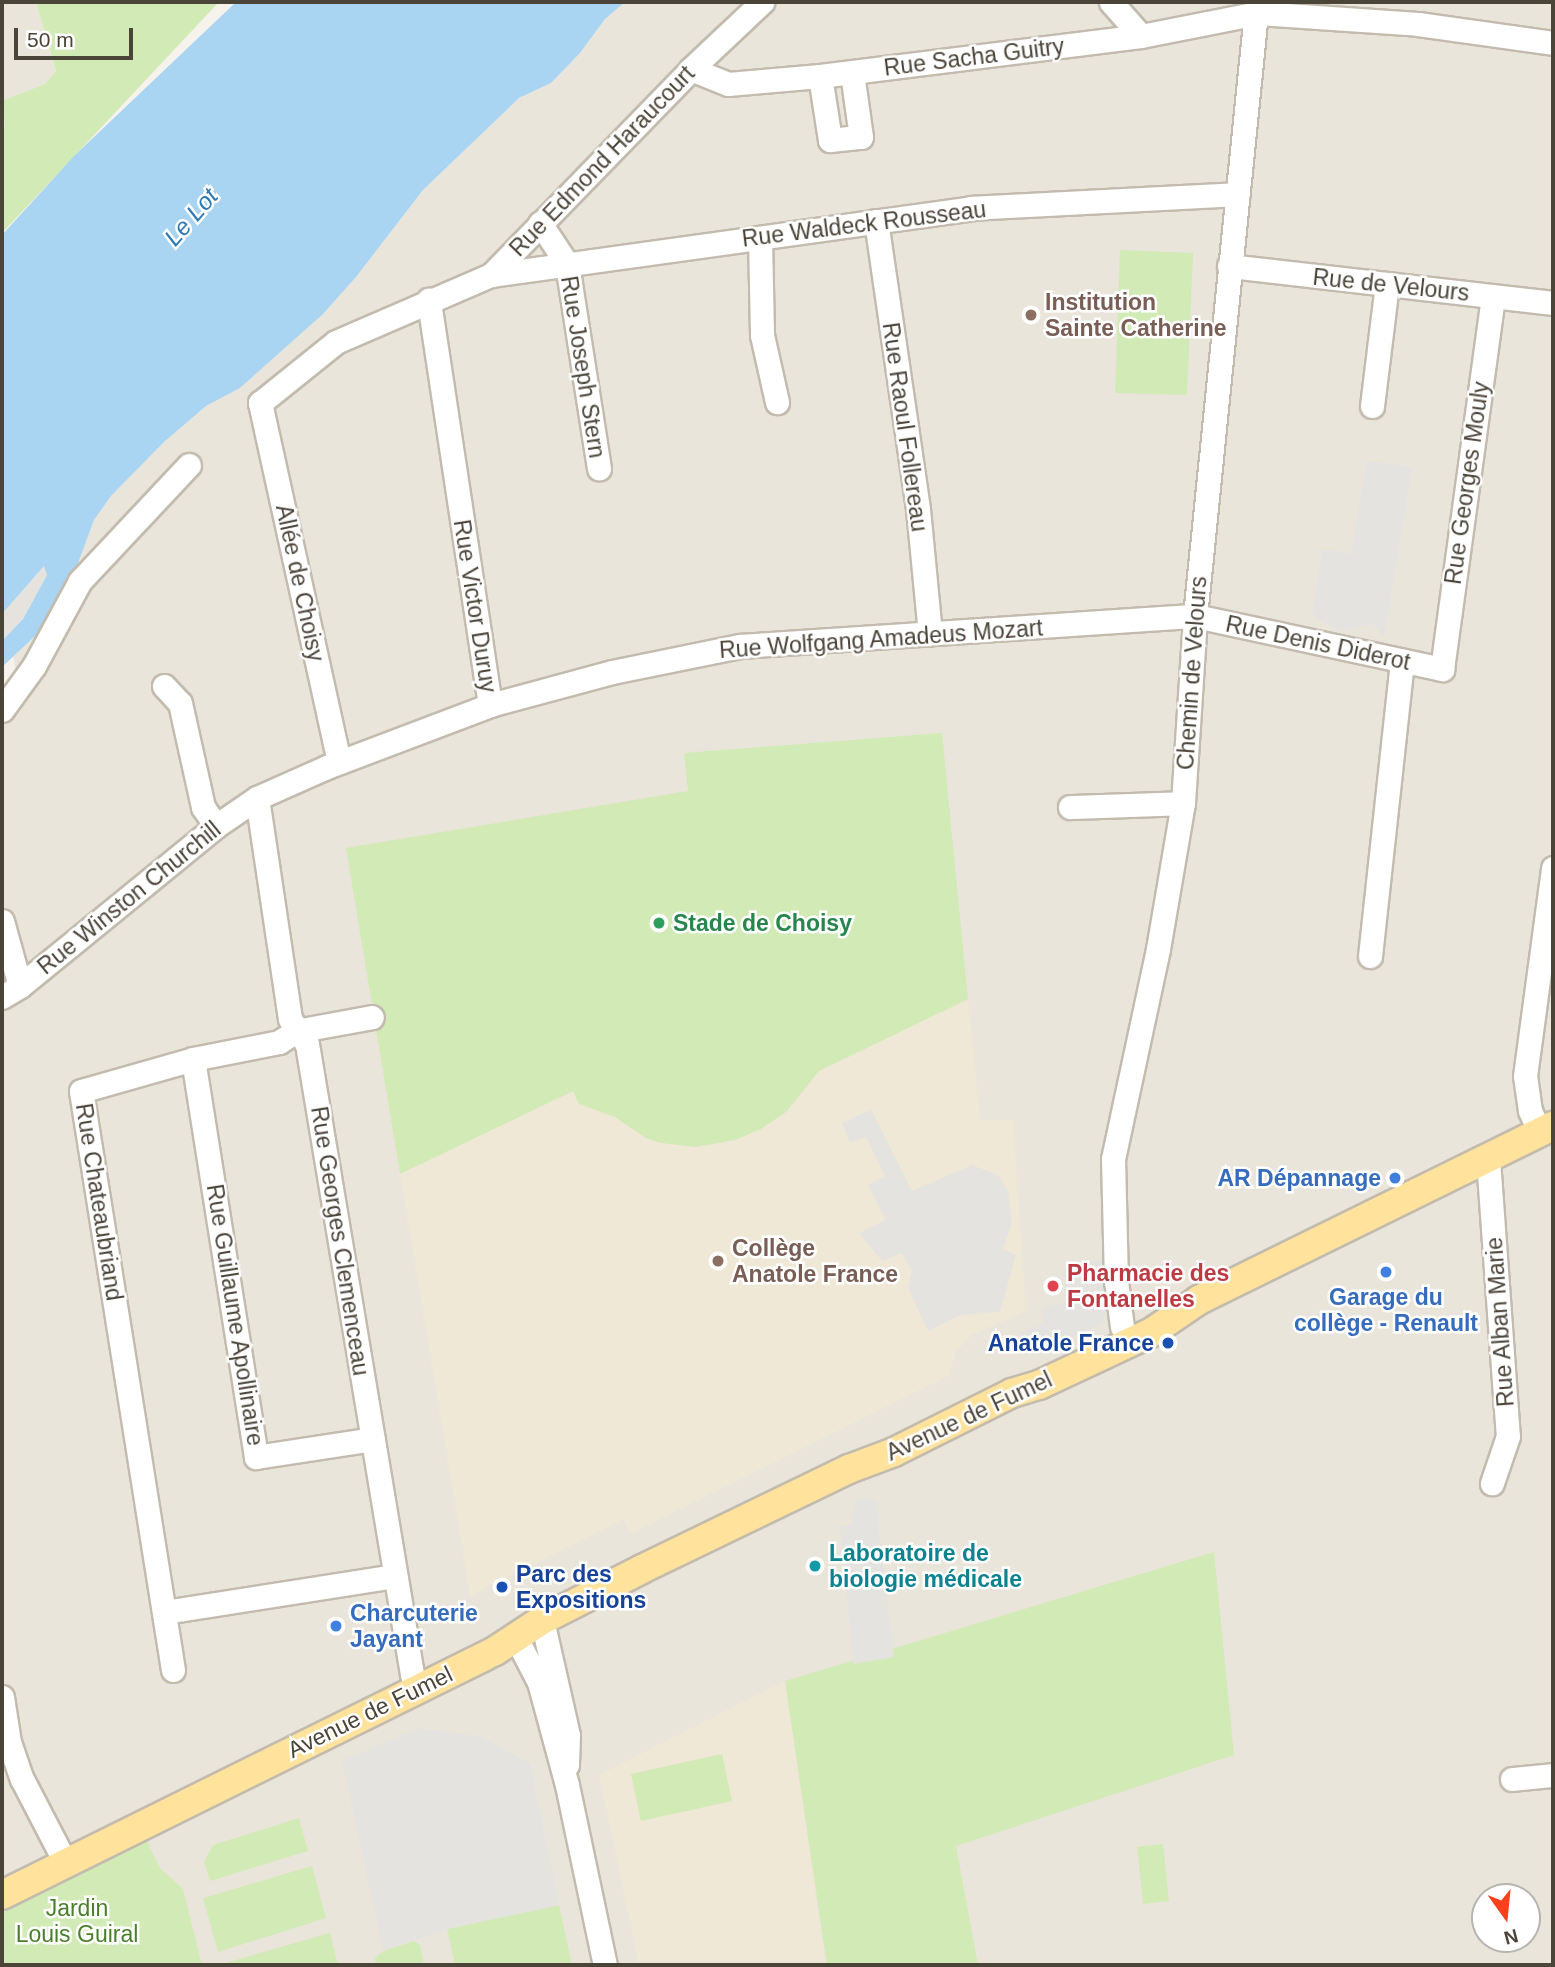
<!DOCTYPE html>
<meta charset="utf-8">
<style>
body{margin:0}
#map{position:relative;width:1555px;height:1967px;overflow:hidden;background:#f6f3ec;font-family:Arial,sans-serif}
div>[style]{position:absolute}
.residential>*{inset:0;background:#eae5da}
.industrial>*{inset:0;background:#e6e2dd}
.education>*{inset:0;background:#efe8d6}
.green>*{inset:0;background:#d2eab5}
.parking>*{inset:0;background:#e5e3e0}
.water>*{inset:0;background:#a9d4f2}
.roads{filter:drop-shadow(2px 0 #c2bbae) drop-shadow(-2px 0 #c2bbae) drop-shadow(0 2px #c2bbae) drop-shadow(0 -2px #c2bbae)}
.minor>*{height:23px;margin:-11.5px;padding:0 11.5px;transform-origin:11.5px;border-radius:11.5px;background:#fff}
.major>*{height:28px;margin:-14px;padding:0 14px;transform-origin:14px;border-radius:14px;background:#ffe39c}
.dots>*{width:19px;height:19px;translate:-50% -50%;box-sizing:border-box;border:4px solid #fff;border-radius:50%}
span{translate:-50% -50%;white-space:nowrap;text-align:center;line-height:1.15;-webkit-text-stroke:5px #fff;paint-order:stroke}
.street-label{font-size:23px;color:#4b4439}
.education-label{font-size:23px;color:#785e54;font-weight:700}
.left{translate:0 -50%;text-align:left}
.leisure-label{font-size:23px;color:#27864d;font-weight:700}
.shop-label{font-size:23px;color:#366cbe;font-weight:700}
.right{translate:-100% -50%;text-align:right}
.health-label{font-size:23px;color:#be3a42;font-weight:700}
.transit-label{font-size:23px;color:#164399;font-weight:700}
.culture-label{font-size:23px;color:#0d838f;font-weight:700}
.park-label{font-size:23px;color:#4a7f2a}
.water-label{font-size:24px;color:#2e7ab2;font-style:italic}
.frame{position:absolute;inset:0;border:4px solid #4b4439;pointer-events:none}
.north{position:absolute;left:1471px;top:1883px;width:70px;height:70px;box-sizing:border-box;background:#fff;border:2px solid #b7b4b0;border-radius:50%;rotate:165deg;font-size:19px;font-weight:700;line-height:28px;text-align:center;color:#4b4439}
.north::after{content:'';display:block;margin:auto;width:24px;height:32px;background:#fc3f1d;clip-path:polygon(50% 0,100% 100%,50% 72%,0 100%)}
.scale{position:absolute;left:14px;top:28px;width:119px;height:32px;box-sizing:border-box;border:4px solid #4b4439;border-top:0;padding-left:9px;font-size:21px;line-height:24px;white-space:nowrap;color:#4b4439;-webkit-text-stroke:5px #fff;paint-order:stroke}
</style>
<div id="map">
<div class="residential">
<div style="clip-path:polygon(2px 2px,36px 2px,56px 72px,45px 84px,3px 101px,5px 126px,2px 127px)"></div>
<div style="clip-path:polygon(evenodd,625px 2px,1553px 2px,1553px 1965px,2px 1965px,2px 697px,18px 678px,13px 657px,48px 624px,77px 566px,94px 520px,111px 496px,164px 442px,206px 406px,240px 388px,323px 314px,356px 277px,423px 190px,519px 98px,551px 83px,580px 53px,605px 19px,625px 2px,1485px 1897px,1527px 1897px,1527px 1939px,1485px 1939px,1485px 1897px)"></div>
</div>
<div class="industrial">
<div style="clip-path:polygon(45px 565px,47px 575px,23px 619px,2px 641px,2px 614px)"></div>
</div>
<div class="education">
<div style="clip-path:polygon(968px 999px,980px 1120px,1013px 1120px,1026px 1311px,971px 1335px,956px 1352px,948px 1376px,630px 1534px,624px 1519px,470px 1596px,400px 1174px,573px 1091px,580px 1104px,615px 1117px,633px 1130px,786px 1112px,819px 1071px)"></div>
<div style="clip-path:polygon(785px 1681px,826px 1965px,639px 1965px,599px 1775px)"></div>
</div>
<div class="green">
<div style="clip-path:polygon(36px 2px,219px 2px,2px 233px,2px 127px,5px 126px,2px 101px,45px 84px,56px 71px)"></div>
<div style="clip-path:polygon(1120px 250px,1193px 253px,1187px 395px,1115px 393px)"></div>
<div style="clip-path:polygon(942px 733px,968px 999px,819px 1071px,786px 1112px,761px 1129px,735px 1140px,696px 1147px,661px 1143px,646px 1138px,615px 1117px,579px 1104px,573px 1091px,400px 1174px,346px 848px,688px 791px,684px 753px)"></div>
<div style="clip-path:polygon(1214px 1552px,1234px 1755px,956px 1846px,978px 1965px,827px 1965px,785px 1681px)"></div>
<div style="clip-path:polygon(722px 1754px,732px 1801px,641px 1821px,631px 1774px)"></div>
<div style="clip-path:polygon(299px 1818px,308px 1851px,210px 1881px,204px 1862px,213px 1845px)"></div>
<div style="clip-path:polygon(147px 1841px,160px 1868px,183px 1889px,202px 1965px,2px 1965px,2px 1913px)"></div>
<div style="clip-path:polygon(1163px 1844px,1169px 1901px,1143px 1904px,1137px 1847px)"></div>
<div style="clip-path:polygon(312px 1866px,326px 1918px,218px 1952px,203px 1898px)"></div>
<div style="clip-path:polygon(559px 1905px,572px 1965px,455px 1965px,447px 1929px)"></div>
<div style="clip-path:polygon(330px 1933px,338px 1965px,222px 1965px,222px 1964px)"></div>
<div style="clip-path:polygon(414px 1941px,420px 1945px,424px 1965px,376px 1965px,375px 1958px,383px 1951px)"></div>
</div>
<div class="parking">
<div style="clip-path:polygon(1366px 461px,1412px 467px,1384px 637px,1372px 623px,1342px 632px,1317px 619px,1312px 611px,1322px 549px,1351px 554px)"></div>
<div style="clip-path:polygon(871px 1109px,912px 1191px,972px 1165px,998px 1175px,1008px 1191px,1012px 1223px,1003px 1249px,1016px 1255px,1000px 1312px,961px 1315px,928px 1331px,908px 1288px,912px 1271px,902px 1253px,882px 1261px,859px 1233px,886px 1220px,868px 1185px,885px 1176px,866px 1137px,850px 1143px,842px 1123px)"></div>
<div style="clip-path:polygon(1106px 1260px,1105px 1314px,1101px 1324px,1040px 1354px,1020px 1333px,1042px 1324px,1044px 1306px,1067px 1303px,1064px 1270px,1075px 1268px,1075px 1264px)"></div>
<div style="clip-path:polygon(875px 1498px,894px 1657px,853px 1664px,840px 1526px,850px 1525px,856px 1501px)"></div>
<div style="clip-path:polygon(418px 1728px,482px 1737px,530px 1764px,559px 1905px,447px 1929px,383px 1951px,342px 1761px)"></div>
</div>
<div class="water">
<div style="clip-path:polygon(236px 2px,625px 2px,605px 19px,580px 53px,551px 83px,519px 98px,423px 190px,356px 277px,323px 314px,240px 388px,206px 406px,164px 442px,111px 496px,94px 520px,77px 566px,48px 624px,2px 667px,2px 641px,23px 619px,47px 575px,44px 566px,2px 614px,2px 235px,74px 156px)"></div>
</div>
<div class="roads">
<div class="minor">
<div style="left:1111px;top:2px;width:45px;rotate:48.6deg"></div>
<div style="left:691px;top:69px;width:40px;rotate:22deg"></div>
<div style="left:728px;top:84px;width:92px;rotate:-5deg"></div>
<div style="left:820px;top:76px;width:323px;rotate:-7.1deg"></div>
<div style="left:1141px;top:36px;width:119px;rotate:-11.1deg"></div>
<div style="left:1258px;top:13px;width:160px;rotate:3.9deg"></div>
<div style="left:1418px;top:24px;width:136px;rotate:8deg"></div>
<div style="left:820px;top:76px;width:65px;rotate:81.1deg"></div>
<div style="left:830px;top:140px;width:31px;rotate:-6deg"></div>
<div style="left:861px;top:137px;width:65px;rotate:-98deg"></div>
<div style="left:876px;top:221px;width:291px;rotate:81.7deg"></div>
<div style="left:918px;top:509px;width:125px;rotate:84.5deg"></div>
<div style="left:540px;top:223px;width:49px;rotate:56.6deg"></div>
<div style="left:567px;top:264px;width:207px;rotate:81.1deg"></div>
<div style="left:760px;top:238px;width:97px;rotate:88.8deg"></div>
<div style="left:762px;top:335px;width:69px;rotate:77.4deg"></div>
<div style="left:1229px;top:266px;width:326px;rotate:6.5deg"></div>
<div style="left:491px;top:275px;width:485px;rotate:-7.9deg"></div>
<div style="left:971px;top:208px;width:267px;rotate:-3deg"></div>
<div style="left:1372px;top:406px;width:123px;rotate:-83deg"></div>
<div style="left:164px;top:686px;width:23px;rotate:47deg"></div>
<div style="left:180px;top:703px;width:107px;rotate:77.5deg"></div>
<div style="left:203px;top:807px;width:23px;rotate:56deg"></div>
<div style="left:490px;top:705px;width:126px;rotate:-15.1deg"></div>
<div style="left:612px;top:672px;width:131px;rotate:-11.5deg"></div>
<div style="left:740px;top:646px;width:456px;rotate:-3.8deg"></div>
<div style="left:1195px;top:616px;width:253px;rotate:12.1deg"></div>
<div style="left:1442px;top:669px;width:376px;rotate:-82.2deg"></div>
<div style="left:2px;top:710px;width:54px;rotate:-54deg"></div>
<div style="left:34px;top:666px;width:97px;rotate:-61.6deg"></div>
<div style="left:80px;top:581px;width:159px;rotate:-46.8deg"></div>
<div style="left:339px;top:762px;width:368px;rotate:-102.4deg"></div>
<div style="left:260px;top:403px;width:97px;rotate:-38.8deg"></div>
<div style="left:336px;top:342px;width:169px;rotate:-23.4deg"></div>
<div style="left:491px;top:275px;width:287px;rotate:-45.8deg"></div>
<div style="left:691px;top:69px;width:98px;rotate:-43.3deg"></div>
<div style="left:257px;top:798px;width:223px;rotate:81.5deg"></div>
<div style="left:290px;top:1019px;width:30px;rotate:56deg"></div>
<div style="left:307px;top:1044px;width:639px;rotate:80.54deg"></div>
<div style="left:412px;top:1674px;width:16px;rotate:72deg"></div>
<div style="left:1070px;top:807px;width:113px;rotate:-2deg"></div>
<div style="left:2px;top:921px;width:67px;rotate:74.5deg"></div>
<div style="left:1370px;top:956px;width:297px;rotate:-83.8deg"></div>
<div style="left:2px;top:997px;width:21px;rotate:-31deg"></div>
<div style="left:20px;top:986px;width:253px;rotate:-39.2deg"></div>
<div style="left:216px;top:826px;width:50px;rotate:-34.3deg"></div>
<div style="left:257px;top:798px;width:77px;rotate:-23.9deg"></div>
<div style="left:327px;top:767px;width:174px;rotate:-20.8deg"></div>
<div style="left:490px;top:705px;width:410px;rotate:-98.6deg"></div>
<div style="left:193px;top:1059px;width:403px;rotate:81deg"></div>
<div style="left:256px;top:1457px;width:118px;rotate:-8.7deg"></div>
<div style="left:1540px;top:1133px;width:24px;rotate:-114deg"></div>
<div style="left:1530px;top:1111px;width:35px;rotate:-98deg"></div>
<div style="left:1525px;top:1076px;width:210px;rotate:-82.3deg"></div>
<div style="left:1488px;top:1159px;width:278px;rotate:85.9deg"></div>
<div style="left:1508px;top:1436px;width:50px;rotate:108.8deg"></div>
<div style="left:1122px;top:1327px;width:46px;rotate:-97.4deg"></div>
<div style="left:1116px;top:1281px;width:122px;rotate:-91.4deg"></div>
<div style="left:1113px;top:1159px;width:215px;rotate:-77.9deg"></div>
<div style="left:1158px;top:949px;width:148px;rotate:-80.3deg"></div>
<div style="left:1183px;top:803px;width:187px;rotate:-86.3deg"></div>
<div style="left:1195px;top:616px;width:617px;rotate:-84.23deg"></div>
<div style="left:164px;top:1612px;width:234px;rotate:-8.9deg"></div>
<div style="left:542px;top:1620px;width:118px;rotate:77.3deg"></div>
<div style="left:568px;top:1735px;width:30px;rotate:92deg"></div>
<div style="left:516px;top:1638px;width:50px;rotate:62.4deg"></div>
<div style="left:539px;top:1682px;width:107px;rotate:74.8deg"></div>
<div style="left:567px;top:1785px;width:184px;rotate:78.1deg"></div>
<div style="left:173px;top:1670px;width:586px;rotate:-99.03deg"></div>
<div style="left:81px;top:1091px;width:116px;rotate:-15.9deg"></div>
<div style="left:193px;top:1059px;width:88px;rotate:-11.2deg"></div>
<div style="left:279px;top:1042px;width:20px;rotate:-33deg"></div>
<div style="left:296px;top:1031px;width:77px;rotate:-10.4deg"></div>
<div style="left:2px;top:1697px;width:46px;rotate:81.2deg"></div>
<div style="left:9px;top:1742px;width:39px;rotate:71deg"></div>
<div style="left:22px;top:1779px;width:96px;rotate:62.6deg"></div>
<div style="left:1512px;top:1779px;width:41px;rotate:-5.6deg"></div>
</div>
<div class="major">
<div style="left:2px;top:1895px;width:550px;rotate:-26.33deg"></div>
<div style="left:495px;top:1651px;width:56px;rotate:-33.4deg"></div>
<div style="left:542px;top:1620px;width:112px;rotate:-27deg"></div>
<div style="left:642px;top:1569px;width:230px;rotate:-25.8deg"></div>
<div style="left:849px;top:1469px;width:48px;rotate:-20.7deg"></div>
<div style="left:894px;top:1452px;width:132px;rotate:-26.6deg"></div>
<div style="left:1012px;top:1393px;width:28px;rotate:-17deg"></div>
<div style="left:1039px;top:1385px;width:125px;rotate:-25.1deg"></div>
<div style="left:1152px;top:1332px;width:57px;rotate:-34.2deg"></div>
<div style="left:1199px;top:1300px;width:394px;rotate:-26.2deg"></div>
</div>
</div>
<div class="dots">
<div style="left:1031px;top:315px;background:#8d6e63"></div>
<div style="left:659px;top:923px;background:#2e9e5b"></div>
<div style="left:1395px;top:1178px;background:#3f7fe0"></div>
<div style="left:718px;top:1261px;background:#8d6e63"></div>
<div style="left:1386px;top:1272px;background:#3f7fe0"></div>
<div style="left:1053px;top:1286px;background:#e0444e"></div>
<div style="left:1168px;top:1343px;background:#1a4fb4"></div>
<div style="left:815px;top:1566px;background:#0f9aa8"></div>
<div style="left:502px;top:1587px;background:#1a4fb4"></div>
<div style="left:336px;top:1626px;background:#3f7fe0"></div>
</div>
<div class="street-label">
<span style="left:974px;top:57px;rotate:-7deg">Rue Sacha Guitry</span>
<span style="left:602px;top:161px;rotate:-46deg">Rue Edmond Haraucourt</span>
<span style="left:864px;top:224px;rotate:-7deg">Rue Waldeck Rousseau</span>
<span style="left:1391px;top:285px;rotate:6deg">Rue de Velours</span>
<span style="left:583px;top:367px;rotate:81deg">Rue Joseph Stern</span>
<span style="left:905px;top:427px;rotate:82deg">Rue Raoul Follereau</span>
<span style="left:1467px;top:483px;rotate:-82deg">Rue Georges Mouly</span>
<span style="left:300px;top:583px;rotate:78deg">Allée de Choisy</span>
<span style="left:475px;top:606px;rotate:81deg">Rue Victor Duruy</span>
<span style="left:881px;top:639px;rotate:-4deg">Rue Wolfgang Amadeus Mozart</span>
<span style="left:1318px;top:643px;rotate:12deg">Rue Denis Diderot</span>
<span style="left:1192px;top:673px;rotate:-86deg">Chemin de Velours</span>
<span style="left:129px;top:898px;rotate:-39deg">Rue Winston Churchill</span>
<span style="left:99px;top:1202px;rotate:81deg">Rue Chateaubriand</span>
<span style="left:340px;top:1241px;rotate:81deg">Rue Georges Clemenceau</span>
<span style="left:235px;top:1315px;rotate:81deg">Rue Guillaume Apollinaire</span>
<span style="left:1500px;top:1322px;rotate:-94deg">Rue Alban Marie</span>
<span style="left:969px;top:1416px;rotate:-25deg">Avenue de Fumel</span>
<span style="left:370px;top:1712px;rotate:-26deg">Avenue de Fumel</span>
</div>
<div class="education-label">
<span class="left" style="left:1045px;top:315px">Institution<br>Sainte Catherine</span>
<span class="left" style="left:732px;top:1261px">Collège<br>Anatole France</span>
</div>
<div class="leisure-label">
<span class="left" style="left:673px;top:923px">Stade de Choisy</span>
</div>
<div class="shop-label">
<span class="right" style="left:1381px;top:1178px">AR Dépannage</span>
<span style="left:1386px;top:1310px">Garage du<br>collège - Renault</span>
<span class="left" style="left:350px;top:1626px">Charcuterie<br>Jayant</span>
</div>
<div class="health-label">
<span class="left" style="left:1067px;top:1286px">Pharmacie des<br>Fontanelles</span>
</div>
<div class="transit-label">
<span class="right" style="left:1154px;top:1343px">Anatole France</span>
<span class="left" style="left:516px;top:1587px">Parc des<br>Expositions</span>
</div>
<div class="culture-label">
<span class="left" style="left:829px;top:1566px">Laboratoire de<br>biologie médicale</span>
</div>
<div class="park-label">
<span style="left:77px;top:1921px">Jardin<br>Louis Guiral</span>
</div>
<div class="water-label">
<span style="left:191px;top:217px;rotate:-49deg">Le Lot</span>
</div>
<div class="frame"></div>
<div class="north">N</div>
<div class="scale">50 m</div>
</div>
